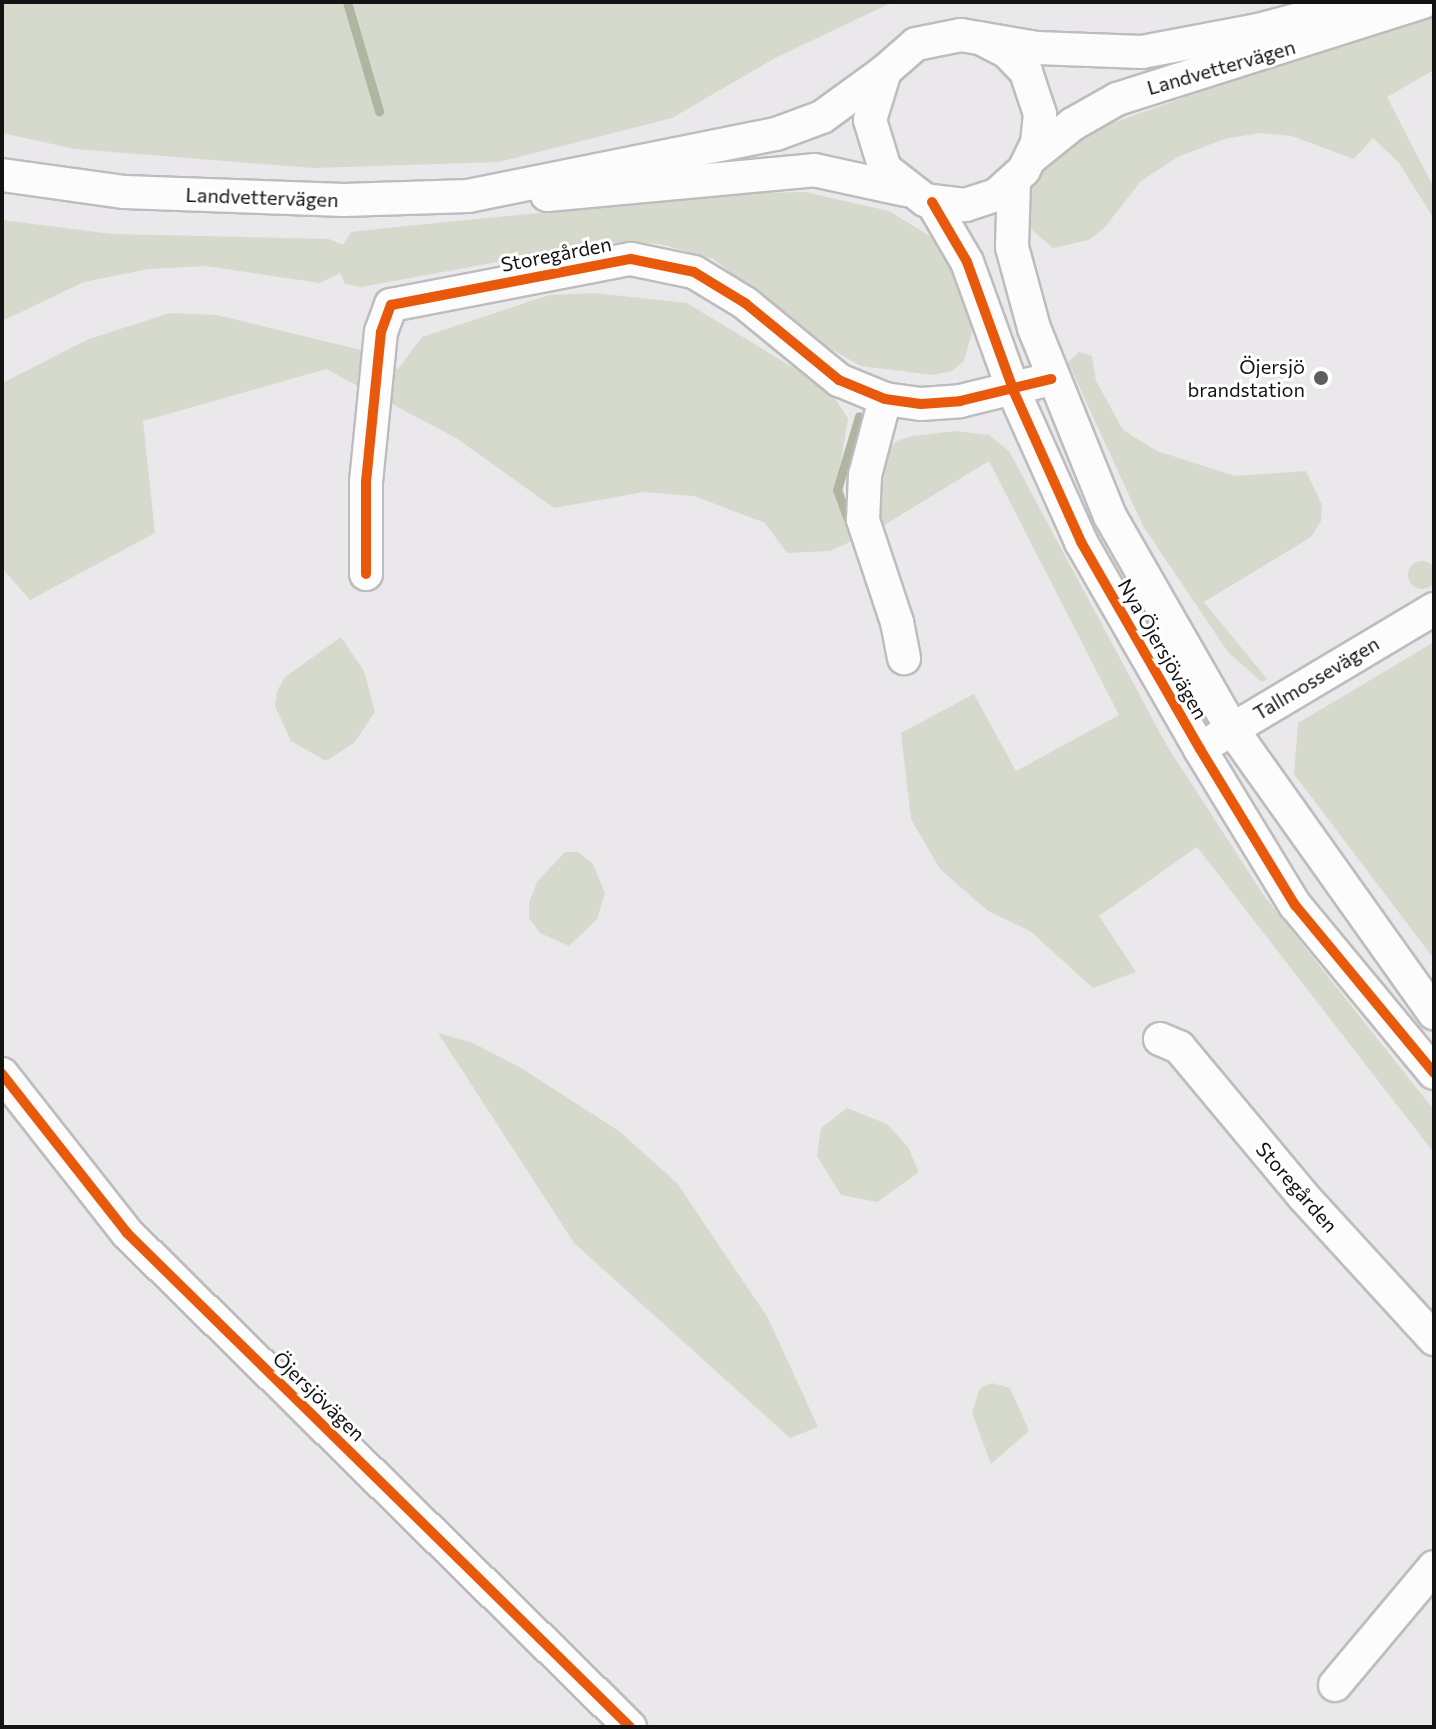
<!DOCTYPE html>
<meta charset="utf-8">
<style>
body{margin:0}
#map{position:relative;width:1436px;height:1729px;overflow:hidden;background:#eae8eb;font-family:Commissioner,sans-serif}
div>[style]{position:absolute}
.green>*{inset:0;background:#d6dacc}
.round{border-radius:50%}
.stream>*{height:9px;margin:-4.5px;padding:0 4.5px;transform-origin:4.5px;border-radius:4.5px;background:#afb5a1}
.roads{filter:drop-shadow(2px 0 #bdbcbe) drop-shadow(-2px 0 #bdbcbe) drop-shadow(0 2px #bdbcbe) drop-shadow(0 -2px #bdbcbe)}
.minor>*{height:32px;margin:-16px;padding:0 16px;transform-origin:16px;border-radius:16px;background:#fcfcfc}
.cycleway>*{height:10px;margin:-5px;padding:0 5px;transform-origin:5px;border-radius:5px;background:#e8590c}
.dots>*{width:22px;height:22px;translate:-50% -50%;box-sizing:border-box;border:4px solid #fff;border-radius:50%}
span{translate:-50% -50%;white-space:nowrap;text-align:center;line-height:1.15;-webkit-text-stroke:6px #fff;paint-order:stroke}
.street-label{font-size:20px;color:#141314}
.poi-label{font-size:20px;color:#141314}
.right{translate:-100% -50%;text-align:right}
.frame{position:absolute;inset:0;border:4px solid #141314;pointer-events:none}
</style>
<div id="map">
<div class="green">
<div style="clip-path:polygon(2px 2px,893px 2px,775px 58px,672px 118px,499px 162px,314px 168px,75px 149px,2px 133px)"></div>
<div style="clip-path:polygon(1434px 8px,1434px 70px,1387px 97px,1434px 188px,1434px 219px,1399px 163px,1373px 138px,1354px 159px,1292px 136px,1261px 133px,1224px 139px,1178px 157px,1141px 181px,1105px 227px,1089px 240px,1053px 248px,1025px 224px,1027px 190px,1038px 171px,1079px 135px)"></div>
<div style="clip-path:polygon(805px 192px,889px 211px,930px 236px,959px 279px,973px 329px,964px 361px,952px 371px,933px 375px,861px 366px,824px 345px,713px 259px,660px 244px,606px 242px,361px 287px,345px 284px,340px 273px,320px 283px,205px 266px,149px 269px,84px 282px,2px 321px,2px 220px,112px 234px,329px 239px,343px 245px,351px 232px,387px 228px,741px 193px)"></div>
<div style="clip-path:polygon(594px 293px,687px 303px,830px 390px,848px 419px,836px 490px,854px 540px,830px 551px,787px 553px,765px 523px,694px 496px,644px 492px,554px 508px,456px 438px,326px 369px,143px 421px,155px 533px,30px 600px,2px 568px,2px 383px,89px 339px,170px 313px,217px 315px,361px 350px,367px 369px,398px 369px,422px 337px,549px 295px)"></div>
<div style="clip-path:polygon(1079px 352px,1092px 356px,1096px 381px,1123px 430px,1157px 451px,1235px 476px,1306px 471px,1322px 505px,1321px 521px,1311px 537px,1204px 602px,1267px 679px,1262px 682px,1228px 652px,1143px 526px,1068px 362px)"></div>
<div style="clip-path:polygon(956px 431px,989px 435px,1009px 451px,1167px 746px,1265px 897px,1434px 1110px,1434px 1153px,1197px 847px,1099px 916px,1136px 972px,1093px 988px,1030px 931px,988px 911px,940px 869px,911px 819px,901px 733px,974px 694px,1016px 771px,1119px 715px,989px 461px,873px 532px,884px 453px,897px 441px,912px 436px)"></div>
<div class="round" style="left:1408px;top:561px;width:28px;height:28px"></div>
<div style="clip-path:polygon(341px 637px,364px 671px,375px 712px,354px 743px,326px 761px,291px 741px,275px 706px,277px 691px,285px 677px)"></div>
<div style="clip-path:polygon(1434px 642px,1434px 959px,1294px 774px,1298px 723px)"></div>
<div style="clip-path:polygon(565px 852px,578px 852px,593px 864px,605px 893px,597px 919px,569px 946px,540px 933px,529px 918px,529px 903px,537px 882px)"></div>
<div style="clip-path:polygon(438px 1033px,473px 1043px,521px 1068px,619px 1131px,677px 1183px,768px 1318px,818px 1427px,790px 1438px,574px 1243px)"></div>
<div style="clip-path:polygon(847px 1108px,887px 1124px,908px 1147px,919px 1172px,877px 1202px,841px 1195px,817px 1156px,821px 1128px)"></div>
<div style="clip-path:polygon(992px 1383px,1010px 1388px,1029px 1431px,991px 1464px,972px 1413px,980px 1388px)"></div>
</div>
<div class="stream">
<div style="left:347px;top:2px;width:114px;rotate:73.6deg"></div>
<div style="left:850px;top:525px;width:37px;rotate:-110deg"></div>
<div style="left:837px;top:490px;width:77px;rotate:-73.4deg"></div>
</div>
<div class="roads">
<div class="minor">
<div style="left:980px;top:38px;width:29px;rotate:27deg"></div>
<div style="left:1006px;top:51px;width:29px;rotate:46deg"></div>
<div style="left:1026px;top:72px;width:44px;rotate:71.6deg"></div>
<div style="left:1040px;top:114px;width:29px;rotate:96deg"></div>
<div style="left:1037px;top:143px;width:30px;rotate:116deg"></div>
<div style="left:1024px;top:170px;width:38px;rotate:138deg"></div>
<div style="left:996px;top:195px;width:33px;rotate:162deg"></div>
<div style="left:965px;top:205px;width:40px;rotate:-172.9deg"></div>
<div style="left:925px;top:200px;width:51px;rotate:-142.2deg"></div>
<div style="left:885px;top:169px;width:51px;rotate:-107deg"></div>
<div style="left:870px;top:120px;width:51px;rotate:-73deg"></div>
<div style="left:885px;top:71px;width:41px;rotate:-41.1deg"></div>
<div style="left:916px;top:44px;width:46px;rotate:-11.3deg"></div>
<div style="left:961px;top:35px;width:77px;rotate:9.7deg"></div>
<div style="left:1037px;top:48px;width:105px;rotate:2.2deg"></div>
<div style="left:1142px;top:52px;width:118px;rotate:-10.7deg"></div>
<div style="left:1258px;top:30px;width:110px;rotate:-14.8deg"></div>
<div style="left:1032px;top:157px;width:53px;rotate:-38.8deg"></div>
<div style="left:1073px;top:124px;width:51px;rotate:-29.6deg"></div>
<div style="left:1117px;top:99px;width:321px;rotate:-17.6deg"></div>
<div style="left:2px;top:175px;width:124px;rotate:7.9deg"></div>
<div style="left:125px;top:192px;width:219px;rotate:2.1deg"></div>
<div style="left:344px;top:200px;width:124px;rotate:-1.8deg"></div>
<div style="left:468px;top:196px;width:314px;rotate:-11.4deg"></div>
<div style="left:776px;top:134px;width:49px;rotate:-20.3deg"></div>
<div style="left:822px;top:117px;width:77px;rotate:-36deg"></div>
<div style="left:1014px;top:182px;width:65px;rotate:91.8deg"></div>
<div style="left:1012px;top:247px;width:84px;rotate:74.8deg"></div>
<div style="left:1034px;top:328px;width:203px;rotate:68deg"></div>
<div style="left:1110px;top:516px;width:245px;rotate:60.2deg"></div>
<div style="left:1232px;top:729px;width:349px;rotate:54.6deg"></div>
<div style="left:547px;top:195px;width:268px;rotate:-5.3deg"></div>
<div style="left:814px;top:170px;width:93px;rotate:12.4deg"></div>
<div style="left:932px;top:202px;width:69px;rotate:59.7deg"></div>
<div style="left:967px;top:262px;width:138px;rotate:70.1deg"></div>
<div style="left:1014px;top:392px;width:164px;rotate:65.9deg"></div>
<div style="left:1081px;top:542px;width:239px;rotate:60.1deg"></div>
<div style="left:1200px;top:749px;width:183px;rotate:58.7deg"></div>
<div style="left:1295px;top:905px;width:218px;rotate:50.4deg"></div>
<div style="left:885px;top:399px;width:79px;rotate:104.7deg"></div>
<div style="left:865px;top:475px;width:45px;rotate:92.5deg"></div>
<div style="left:863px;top:520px;width:108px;rotate:71.6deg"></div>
<div style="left:897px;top:622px;width:37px;rotate:79deg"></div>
<div style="left:366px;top:574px;width:92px;rotate:-90deg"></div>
<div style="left:366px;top:482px;width:151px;rotate:-84.3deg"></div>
<div style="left:381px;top:332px;width:29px;rotate:-70deg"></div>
<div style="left:391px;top:305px;width:244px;rotate:-10.9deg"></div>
<div style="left:631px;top:259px;width:64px;rotate:11.7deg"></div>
<div style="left:694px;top:272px;width:60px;rotate:31.3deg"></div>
<div style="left:745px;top:303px;width:122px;rotate:39.3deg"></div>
<div style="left:839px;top:380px;width:50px;rotate:22.4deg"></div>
<div style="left:885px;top:399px;width:36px;rotate:8deg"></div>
<div style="left:921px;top:404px;width:39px;rotate:-4deg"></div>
<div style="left:960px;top:401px;width:94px;rotate:-13.6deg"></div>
<div style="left:1216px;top:739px;width:254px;rotate:-30.8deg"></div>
<div style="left:1160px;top:1039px;width:21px;rotate:23deg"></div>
<div style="left:1179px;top:1047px;width:195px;rotate:50.2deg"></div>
<div style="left:1304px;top:1197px;width:193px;rotate:47.5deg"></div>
<div style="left:2px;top:1074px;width:202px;rotate:51.8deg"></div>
<div style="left:127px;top:1233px;width:705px;rotate:44.48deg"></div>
<div style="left:1335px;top:1685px;width:154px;rotate:-50deg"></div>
</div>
</div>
<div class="cycleway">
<div style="left:932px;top:202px;width:69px;rotate:59.7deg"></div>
<div style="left:967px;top:262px;width:138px;rotate:70.1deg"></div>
<div style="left:1014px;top:392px;width:164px;rotate:65.9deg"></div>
<div style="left:1081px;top:542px;width:239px;rotate:60.1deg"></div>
<div style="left:1200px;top:749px;width:183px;rotate:58.7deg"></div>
<div style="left:1295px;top:905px;width:218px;rotate:50.4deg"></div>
<div style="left:366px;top:574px;width:92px;rotate:-90deg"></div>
<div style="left:366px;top:482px;width:151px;rotate:-84.3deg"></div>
<div style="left:381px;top:332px;width:29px;rotate:-70deg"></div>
<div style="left:391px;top:305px;width:244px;rotate:-10.9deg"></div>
<div style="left:631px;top:259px;width:64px;rotate:11.7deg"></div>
<div style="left:694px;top:272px;width:60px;rotate:31.3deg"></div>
<div style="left:745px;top:303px;width:122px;rotate:39.3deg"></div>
<div style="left:839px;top:380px;width:50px;rotate:22.4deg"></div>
<div style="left:885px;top:399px;width:36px;rotate:8deg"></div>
<div style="left:921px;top:404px;width:39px;rotate:-4deg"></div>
<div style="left:960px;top:401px;width:94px;rotate:-13.6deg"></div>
<div style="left:2px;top:1074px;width:202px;rotate:51.8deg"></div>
<div style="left:127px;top:1233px;width:705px;rotate:44.48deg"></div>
</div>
<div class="dots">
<div style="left:1321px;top:378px;background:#5f5e5f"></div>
</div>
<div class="street-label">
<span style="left:1221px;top:67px;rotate:-16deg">Landvettervägen</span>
<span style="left:262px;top:197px;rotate:2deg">Landvettervägen</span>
<span style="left:556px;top:254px;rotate:-11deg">Storegården</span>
<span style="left:1163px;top:649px;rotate:60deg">Nya Öjersjövägen</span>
<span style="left:1316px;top:678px;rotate:-31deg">Tallmossevägen</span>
<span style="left:1297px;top:1187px;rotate:49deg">Storegården</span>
<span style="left:319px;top:1396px;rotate:44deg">Öjersjövägen</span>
</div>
<div class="poi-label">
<span class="right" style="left:1305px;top:378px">Öjersjö<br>brandstation</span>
</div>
<div class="frame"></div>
</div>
